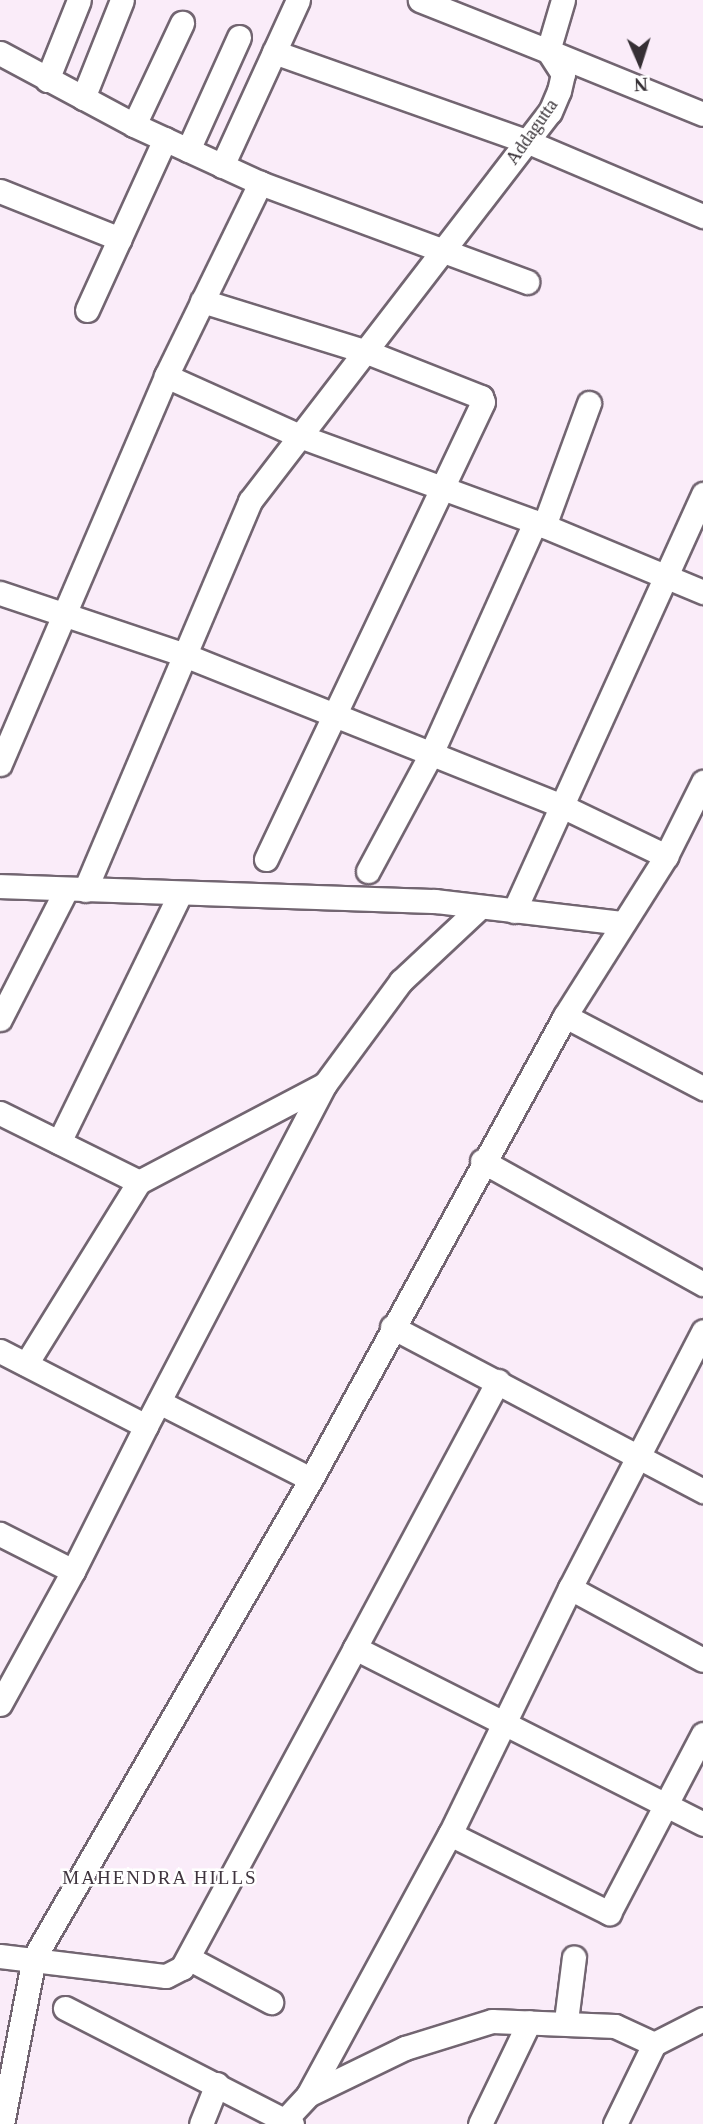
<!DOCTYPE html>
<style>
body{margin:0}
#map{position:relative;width:703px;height:2124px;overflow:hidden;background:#faecf9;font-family:Georgia,serif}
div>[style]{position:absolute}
.roads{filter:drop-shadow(2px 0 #726571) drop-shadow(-2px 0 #726571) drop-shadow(0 2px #726571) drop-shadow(0 -2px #726571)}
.minor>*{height:23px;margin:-11.5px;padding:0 11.5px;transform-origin:11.5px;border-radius:11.5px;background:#fff}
span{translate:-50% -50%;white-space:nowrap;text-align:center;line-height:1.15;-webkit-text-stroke:5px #fff;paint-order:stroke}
.street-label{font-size:18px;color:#352f34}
.neighbourhood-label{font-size:19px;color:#3f343e;letter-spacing:2px}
.north{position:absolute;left:605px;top:28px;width:70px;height:70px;-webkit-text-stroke:5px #fff;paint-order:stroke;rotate:177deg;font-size:19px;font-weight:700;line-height:28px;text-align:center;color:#352f34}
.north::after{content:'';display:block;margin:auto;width:24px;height:32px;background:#352f34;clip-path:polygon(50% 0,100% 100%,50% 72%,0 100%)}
</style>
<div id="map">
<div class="roads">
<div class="minor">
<div style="left:563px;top:0;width:53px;rotate:106.4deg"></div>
<div style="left:548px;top:51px;width:167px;rotate:22.1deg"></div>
<div style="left:274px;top:52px;width:267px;rotate:19.5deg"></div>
<div style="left:526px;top:141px;width:192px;rotate:23deg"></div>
<div style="left:0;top:53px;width:152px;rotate:28.2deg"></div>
<div style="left:134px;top:125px;width:139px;rotate:24.7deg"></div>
<div style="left:260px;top:183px;width:285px;rotate:20.3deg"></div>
<div style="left:47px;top:80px;width:86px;rotate:-68.2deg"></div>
<div style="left:83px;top:98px;width:105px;rotate:-68.3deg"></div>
<div style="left:134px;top:125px;width:113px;rotate:-64.8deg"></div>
<div style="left:188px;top:150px;width:124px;rotate:-65.7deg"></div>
<div style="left:222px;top:166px;width:183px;rotate:-65.4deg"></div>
<div style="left:0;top:191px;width:129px;rotate:21.8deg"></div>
<div style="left:202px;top:301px;width:173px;rotate:17.2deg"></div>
<div style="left:367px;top:352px;width:123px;rotate:21.5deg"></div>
<div style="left:481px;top:397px;width:5px;rotate:68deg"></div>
<div style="left:483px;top:402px;width:506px;rotate:115.4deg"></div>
<div style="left:87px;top:310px;width:188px;rotate:-65.5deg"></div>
<div style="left:166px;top:376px;width:149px;rotate:24.2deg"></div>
<div style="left:302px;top:437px;width:248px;rotate:20deg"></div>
<div style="left:535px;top:522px;width:182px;rotate:22.6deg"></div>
<div style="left:544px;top:526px;width:131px;rotate:-69.9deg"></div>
<div style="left:0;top:593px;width:192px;rotate:18.5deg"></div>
<div style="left:182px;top:654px;width:407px;rotate:21.8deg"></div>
<div style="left:560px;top:805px;width:118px;rotate:25.7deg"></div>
<div style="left:0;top:764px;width:422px;rotate:-66.8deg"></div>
<div style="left:166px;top:376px;width:215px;rotate:-64deg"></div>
<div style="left:368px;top:871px;width:131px;rotate:-61.7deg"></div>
<div style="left:430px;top:756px;width:256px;rotate:-65.8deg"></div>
<div style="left:0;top:886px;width:435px;rotate:2deg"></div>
<div style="left:435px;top:901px;width:189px;rotate:6.7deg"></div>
<div style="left:85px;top:890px;width:423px;rotate:-67deg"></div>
<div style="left:250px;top:501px;width:491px;rotate:-52.4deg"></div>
<div style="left:550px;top:112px;width:23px;rotate:-67deg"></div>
<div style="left:559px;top:91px;width:17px;rotate:-77deg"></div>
<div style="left:563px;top:74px;width:27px;rotate:-123deg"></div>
<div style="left:548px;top:51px;width:138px;rotate:-158.3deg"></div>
<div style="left:514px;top:911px;width:458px;rotate:-65.6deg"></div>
<div style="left:565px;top:1016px;width:156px;rotate:27.6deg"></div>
<div style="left:0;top:1019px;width:145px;rotate:-62.9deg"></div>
<div style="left:0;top:1113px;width:155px;rotate:26.4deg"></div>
<div style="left:139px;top:1182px;width:210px;rotate:-27.8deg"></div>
<div style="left:325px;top:1084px;width:128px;rotate:-53.6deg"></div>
<div style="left:401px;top:981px;width:108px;rotate:-43.1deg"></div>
<div style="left:59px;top:1142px;width:276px;rotate:-64deg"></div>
<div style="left:482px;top:1161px;width:253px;rotate:29.1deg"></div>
<div style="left:392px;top:1327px;width:352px;rotate:27.8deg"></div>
<div style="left:0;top:1351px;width:164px;rotate:27.2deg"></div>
<div style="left:146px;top:1426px;width:162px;rotate:116.7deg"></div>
<div style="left:73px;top:1571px;width:82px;rotate:-153.1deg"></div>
<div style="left:26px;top:1364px;width:214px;rotate:-58.2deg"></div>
<div style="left:498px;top:1381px;width:303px;rotate:118.2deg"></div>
<div style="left:355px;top:1648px;width:390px;rotate:26.8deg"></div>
<div style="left:159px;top:1402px;width:170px;rotate:26.9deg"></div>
<div style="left:146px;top:1426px;width:386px;rotate:-62.4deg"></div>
<div style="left:570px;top:1588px;width:151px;rotate:28.4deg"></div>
<div style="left:0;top:1704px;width:152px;rotate:-61.2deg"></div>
<div style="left:450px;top:1834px;width:178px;rotate:26.4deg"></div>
<div style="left:609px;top:1913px;width:202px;rotate:-62.3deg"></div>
<div style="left:0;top:1956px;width:167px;rotate:6.9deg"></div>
<div style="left:166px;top:1976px;width:18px;rotate:-27deg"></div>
<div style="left:182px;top:1968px;width:364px;rotate:-61.6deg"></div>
<div style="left:190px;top:1959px;width:92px;rotate:28deg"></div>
<div style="left:65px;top:2008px;width:255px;rotate:27.1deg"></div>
<div style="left:566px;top:2021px;width:64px;rotate:-82.9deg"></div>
<div style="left:308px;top:2095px;width:297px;rotate:-61.5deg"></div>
<div style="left:450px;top:1834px;width:274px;rotate:-64deg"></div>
<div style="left:570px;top:1588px;width:289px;rotate:-62.6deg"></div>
<div style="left:284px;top:2121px;width:35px;rotate:-47deg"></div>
<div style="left:308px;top:2095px;width:108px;rotate:-25.9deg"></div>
<div style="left:405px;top:2048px;width:91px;rotate:-17.2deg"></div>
<div style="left:492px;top:2021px;width:123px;rotate:2.3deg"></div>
<div style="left:615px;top:2026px;width:43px;rotate:24.8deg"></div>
<div style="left:2px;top:2124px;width:169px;rotate:-79.1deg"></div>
<div style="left:34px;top:1958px;width:553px;rotate:-59.96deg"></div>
<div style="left:311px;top:1479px;width:528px;rotate:-61.25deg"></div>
<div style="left:565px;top:1016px;width:189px;rotate:-57.7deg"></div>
<div style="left:666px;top:856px;width:83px;rotate:-63.4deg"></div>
<div style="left:201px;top:2124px;width:43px;rotate:-68.2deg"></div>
<div style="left:480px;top:2124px;width:113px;rotate:-64.3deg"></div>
<div style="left:615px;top:2124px;width:89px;rotate:-64deg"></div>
<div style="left:654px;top:2044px;width:55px;rotate:-27deg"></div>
</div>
</div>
<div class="street-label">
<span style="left:532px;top:132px;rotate:-55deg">Addagutta</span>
</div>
<div class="neighbourhood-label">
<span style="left:160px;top:1878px">MAHENDRA HILLS</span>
</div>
<div class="north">N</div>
</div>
